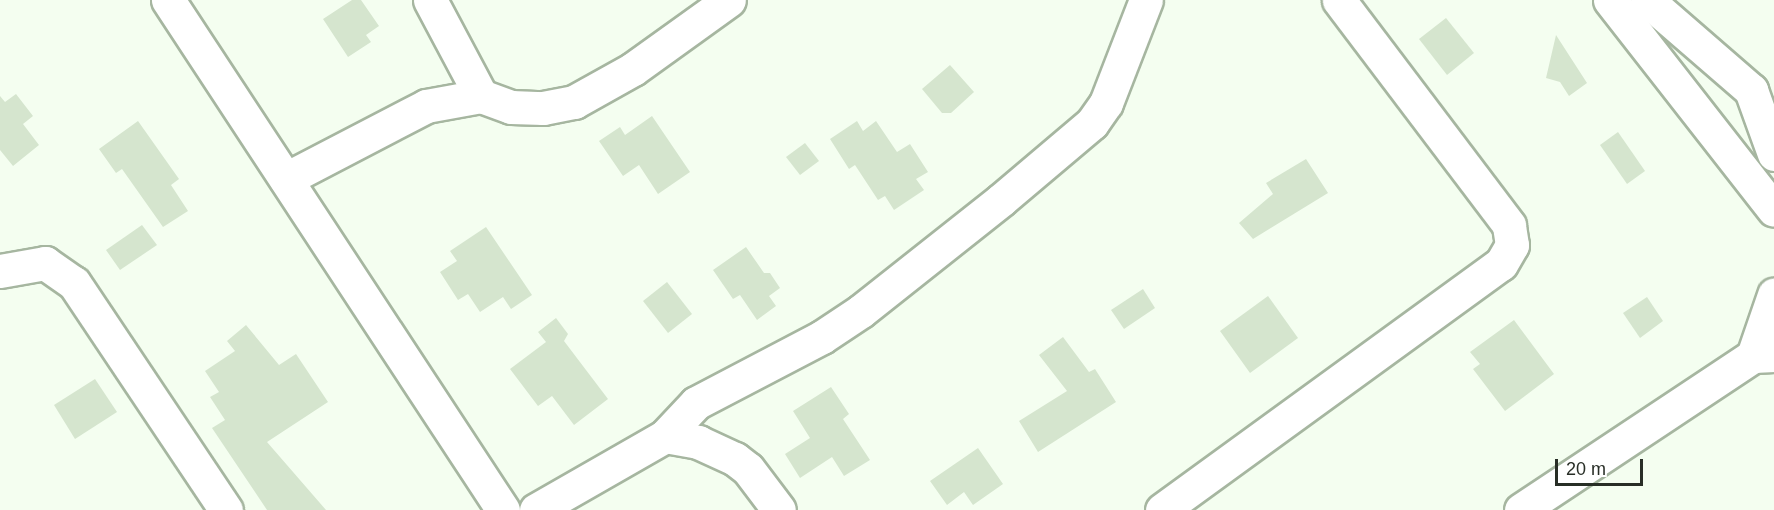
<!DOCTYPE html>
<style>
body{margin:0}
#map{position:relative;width:1774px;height:510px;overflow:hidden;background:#f4fef0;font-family:Helvetica,sans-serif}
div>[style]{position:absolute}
.building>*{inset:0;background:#d5e5ce}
.roads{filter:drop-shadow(2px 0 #a6b6a0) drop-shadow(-2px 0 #a6b6a0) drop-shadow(0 2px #a6b6a0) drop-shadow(0 -2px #a6b6a0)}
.minor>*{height:33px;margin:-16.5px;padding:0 16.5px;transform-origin:16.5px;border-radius:16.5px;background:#fff}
span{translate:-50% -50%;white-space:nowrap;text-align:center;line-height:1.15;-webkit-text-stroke:5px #fff;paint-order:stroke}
.scale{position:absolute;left:1555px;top:459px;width:88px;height:27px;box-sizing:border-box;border:3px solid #282e26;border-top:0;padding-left:8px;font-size:18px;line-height:21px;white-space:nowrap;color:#282e26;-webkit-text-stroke:4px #fff;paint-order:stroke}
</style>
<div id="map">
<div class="building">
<div style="clip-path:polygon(352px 0,361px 0,379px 26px,366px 35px,371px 42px,348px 57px,323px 19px)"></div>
<div style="clip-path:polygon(1446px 18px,1474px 53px,1447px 75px,1419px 39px)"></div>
<div style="clip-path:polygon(1556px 35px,1587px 83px,1569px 96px,1560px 82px,1546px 78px)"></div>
<div style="clip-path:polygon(950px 65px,974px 92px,951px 113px,942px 113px,922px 89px)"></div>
<div style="clip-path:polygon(16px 94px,33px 116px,23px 124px,39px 145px,13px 166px,0 150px,0 96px,5px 102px)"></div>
<div style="clip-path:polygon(652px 116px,690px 172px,658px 194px,639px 165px,623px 176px,599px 141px,620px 127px,625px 135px)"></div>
<div style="clip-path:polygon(138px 121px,179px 179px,171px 185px,188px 211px,163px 227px,122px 169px,116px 173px,99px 149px)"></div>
<div style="clip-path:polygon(857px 121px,863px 131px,876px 121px,897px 152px,910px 144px,928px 172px,916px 179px,924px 190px,894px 210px,885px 196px,878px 200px,855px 165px,849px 169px,830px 139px)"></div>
<div style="clip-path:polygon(1618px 132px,1645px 171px,1627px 184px,1600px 145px)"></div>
<div style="clip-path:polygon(805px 143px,819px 161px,800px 175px,786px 157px)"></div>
<div style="clip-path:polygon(1306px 159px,1328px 193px,1253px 239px,1239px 223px,1273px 194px,1266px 183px)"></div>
<div style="clip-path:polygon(142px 225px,157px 245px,120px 270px,106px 250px)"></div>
<div style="clip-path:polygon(486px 227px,532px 295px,511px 309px,503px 297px,480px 312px,468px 294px,458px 300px,440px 272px,457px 261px,450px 251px)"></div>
<div style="clip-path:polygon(746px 247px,764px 273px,770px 273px,780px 288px,769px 296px,776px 306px,757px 320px,740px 295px,733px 299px,713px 270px)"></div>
<div style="clip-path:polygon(667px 282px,692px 314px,668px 333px,643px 301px)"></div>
<div style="clip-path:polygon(1143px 289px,1155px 308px,1124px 329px,1111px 310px)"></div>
<div style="clip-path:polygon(1268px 296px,1298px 338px,1250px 373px,1220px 331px)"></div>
<div style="clip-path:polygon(1647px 297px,1663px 321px,1640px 338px,1623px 313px)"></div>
<div style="clip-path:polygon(556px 318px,568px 334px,564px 341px,608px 399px,574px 425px,552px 396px,538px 406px,510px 369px,546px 342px,538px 332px)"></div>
<div style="clip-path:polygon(1514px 320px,1554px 374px,1505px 411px,1473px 369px,1480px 364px,1470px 352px)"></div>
<div style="clip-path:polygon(246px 325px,279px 365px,296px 354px,328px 402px,267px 442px,326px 510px,267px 510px,212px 428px,225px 420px,210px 397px,219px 392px,205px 371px,235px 351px,227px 341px)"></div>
<div style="clip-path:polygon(1063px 337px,1089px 372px,1095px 369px,1116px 402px,1038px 452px,1019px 421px,1067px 391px,1039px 355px)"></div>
<div style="clip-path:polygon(95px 379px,117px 412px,75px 439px,54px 405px)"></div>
<div style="clip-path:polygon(831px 387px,849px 414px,843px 419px,870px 460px,844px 476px,832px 457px,800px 478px,785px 454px,810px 438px,793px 411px)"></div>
<div style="clip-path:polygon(978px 448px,1003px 484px,973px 505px,964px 492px,947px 505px,930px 481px)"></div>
</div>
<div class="roads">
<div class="minor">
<div style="left:168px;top:0;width:610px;rotate:56.7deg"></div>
<div style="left:430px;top:0;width:109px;rotate:62deg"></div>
<div style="left:1610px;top:0;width:266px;rotate:52deg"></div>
<div style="left:1647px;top:0;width:138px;rotate:40.9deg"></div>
<div style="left:1751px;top:90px;width:68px;rotate:70.2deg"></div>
<div style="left:286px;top:179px;width:158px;rotate:-27.5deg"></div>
<div style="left:426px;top:106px;width:56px;rotate:-10.3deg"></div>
<div style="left:481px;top:96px;width:32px;rotate:20deg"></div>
<div style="left:511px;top:107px;width:32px;rotate:2deg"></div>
<div style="left:543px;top:108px;width:32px;rotate:-11deg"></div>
<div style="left:574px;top:102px;width:68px;rotate:-29.2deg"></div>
<div style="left:633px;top:69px;width:118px;rotate:-35.7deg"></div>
<div style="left:0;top:271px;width:46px;rotate:-10.1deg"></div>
<div style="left:45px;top:263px;width:35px;rotate:35deg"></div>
<div style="left:74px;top:283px;width:273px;rotate:56.2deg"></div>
<div style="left:1753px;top:356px;width:65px;rotate:-71deg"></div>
<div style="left:665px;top:436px;width:34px;rotate:10deg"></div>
<div style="left:698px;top:442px;width:41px;rotate:24.7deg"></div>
<div style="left:735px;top:459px;width:16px;rotate:38deg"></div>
<div style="left:748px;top:469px;width:51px;rotate:52.9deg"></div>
<div style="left:536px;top:510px;width:149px;rotate:-29.8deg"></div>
<div style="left:665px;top:436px;width:45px;rotate:-46.8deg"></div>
<div style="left:696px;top:403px;width:142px;rotate:-27.6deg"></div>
<div style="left:822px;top:337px;width:47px;rotate:-33.7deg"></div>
<div style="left:861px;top:311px;width:179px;rotate:-38.4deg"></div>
<div style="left:1001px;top:200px;width:119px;rotate:-40.2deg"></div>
<div style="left:1092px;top:123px;width:24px;rotate:-55deg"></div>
<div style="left:1106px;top:103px;width:110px;rotate:-68.8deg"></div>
<div style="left:1162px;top:510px;width:419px;rotate:-36deg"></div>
<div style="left:1501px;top:264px;width:22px;rotate:-60deg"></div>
<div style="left:1512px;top:245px;width:20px;rotate:-99deg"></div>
<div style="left:1509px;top:225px;width:282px;rotate:-127.1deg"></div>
<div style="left:1521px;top:510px;width:278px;rotate:-33.6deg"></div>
<div style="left:1753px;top:356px;width:21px;rotate:-3deg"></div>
</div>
</div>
<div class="scale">20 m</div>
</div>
